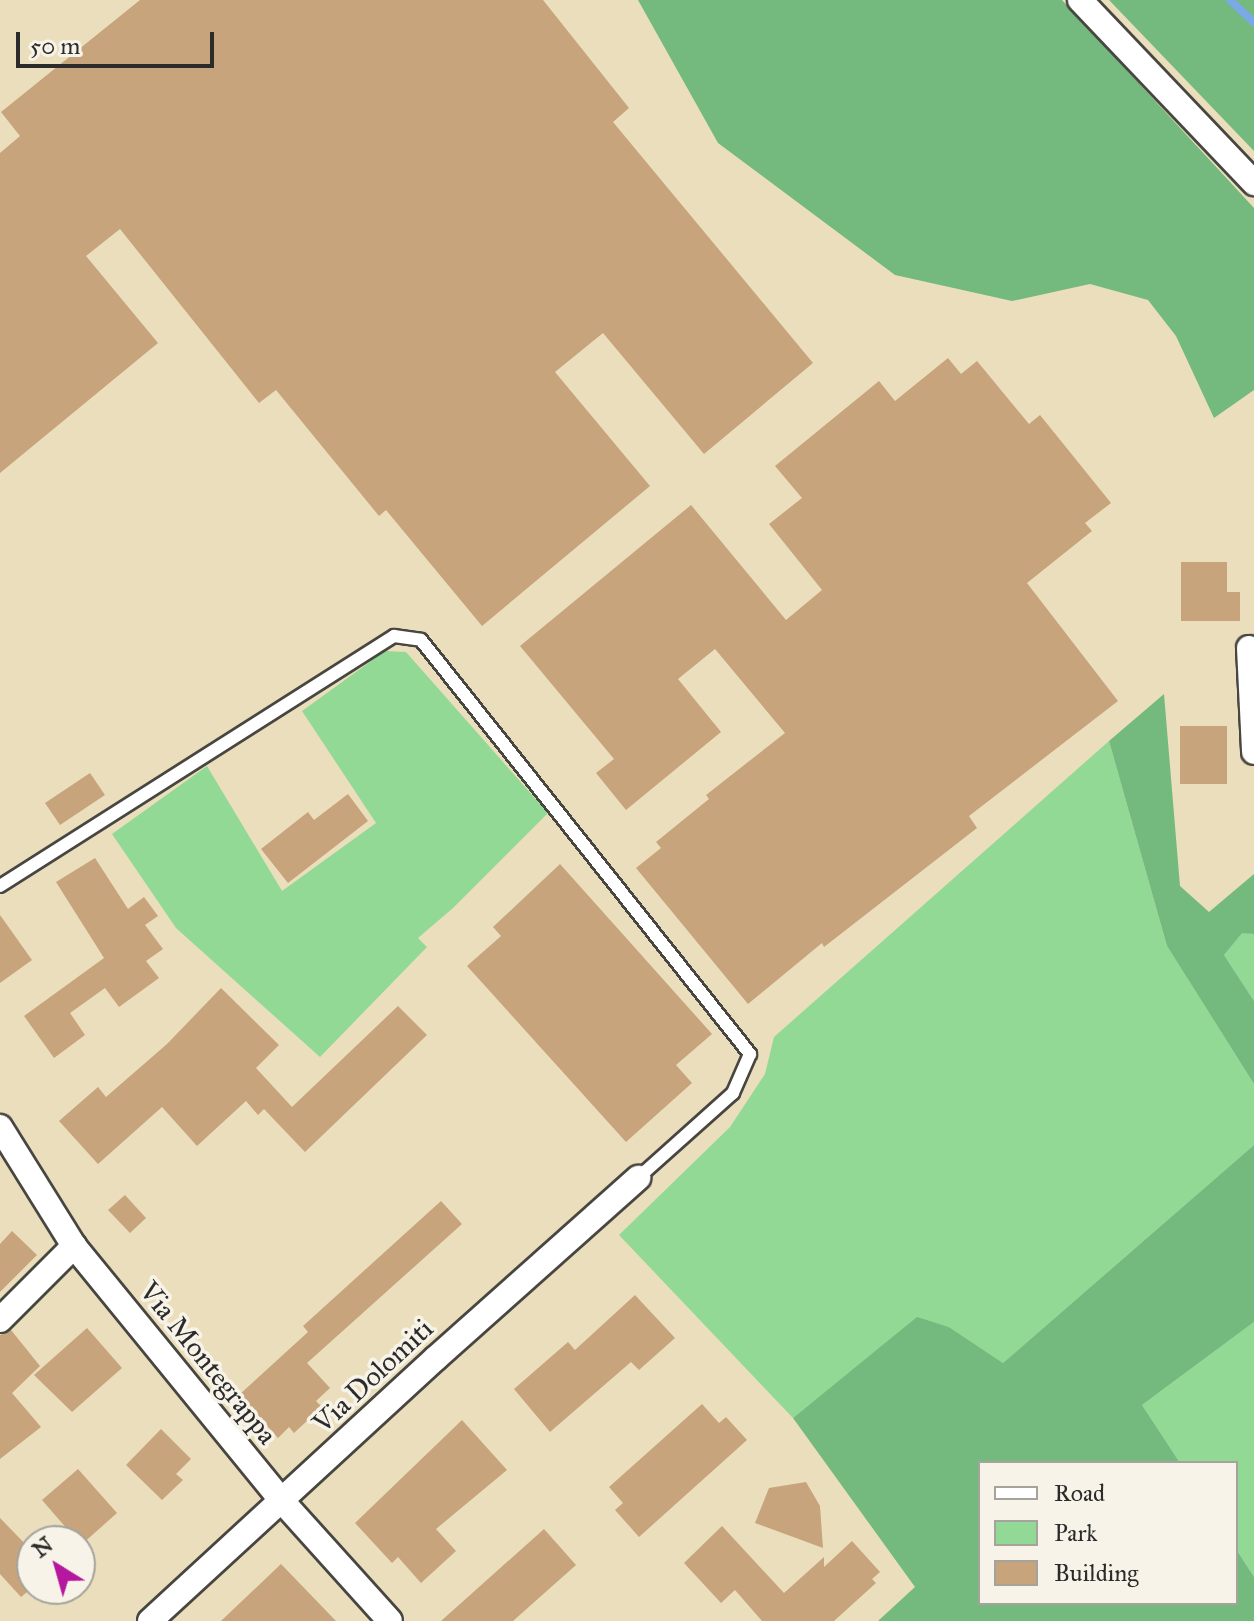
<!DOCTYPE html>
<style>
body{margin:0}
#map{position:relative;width:1254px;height:1621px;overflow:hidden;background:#ebdebc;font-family:"IM FELL Great Primer",serif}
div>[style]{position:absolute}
.green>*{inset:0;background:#91d994}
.forest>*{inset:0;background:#74b97e}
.stream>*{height:8px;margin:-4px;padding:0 4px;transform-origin:4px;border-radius:4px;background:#7ba9e4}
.building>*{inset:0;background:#c7a47c}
.roads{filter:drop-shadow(2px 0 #484641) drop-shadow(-2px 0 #484641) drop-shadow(0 2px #484641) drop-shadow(0 -2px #484641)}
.lane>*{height:12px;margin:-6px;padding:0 6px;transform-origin:6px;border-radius:6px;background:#fff}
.street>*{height:24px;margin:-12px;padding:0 12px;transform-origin:12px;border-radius:12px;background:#fff}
span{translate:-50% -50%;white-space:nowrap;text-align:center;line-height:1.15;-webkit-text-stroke:7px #f7f3e8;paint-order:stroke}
.street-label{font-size:28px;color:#2b2b2b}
.legend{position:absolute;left:978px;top:1461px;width:260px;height:144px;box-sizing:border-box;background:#f7f3e8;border:2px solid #a5a39c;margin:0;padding:10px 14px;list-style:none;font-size:24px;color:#2b2b2b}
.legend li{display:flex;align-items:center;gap:16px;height:40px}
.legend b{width:40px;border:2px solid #a5a39c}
.north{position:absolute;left:16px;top:1525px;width:80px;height:80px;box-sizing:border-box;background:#f7f3e8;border:2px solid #a5a39c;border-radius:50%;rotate:323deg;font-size:22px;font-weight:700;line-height:32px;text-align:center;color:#2b2b2b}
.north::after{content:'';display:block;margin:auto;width:28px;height:36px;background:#b5179e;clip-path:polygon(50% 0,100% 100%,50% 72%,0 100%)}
.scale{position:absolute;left:16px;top:32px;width:198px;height:36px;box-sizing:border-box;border:4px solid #2b2b2b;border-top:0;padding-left:10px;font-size:24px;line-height:28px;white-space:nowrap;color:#2b2b2b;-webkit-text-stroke:6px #f7f3e8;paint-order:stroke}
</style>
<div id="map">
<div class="green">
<div style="clip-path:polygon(385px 651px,406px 652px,548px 813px,453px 908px,418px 938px,427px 947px,320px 1057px,176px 928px,112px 834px,207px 766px,282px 891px,376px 823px,302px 711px)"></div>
<div style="clip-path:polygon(1109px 741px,1167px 946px,1254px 1084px,1254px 1145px,1003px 1363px,949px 1327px,917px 1318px,793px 1418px,619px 1235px,730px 1127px,765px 1074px,774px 1037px)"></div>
<div style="clip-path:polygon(1242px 932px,1254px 934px,1254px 1001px,1224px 955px)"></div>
<div style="clip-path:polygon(1254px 1322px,1254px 1577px,1236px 1549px,1236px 1463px,1180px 1463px,1142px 1405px)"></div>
</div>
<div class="forest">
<div style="clip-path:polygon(638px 0,1062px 0,1254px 208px,1254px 390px,1214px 418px,1176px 336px,1148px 300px,1090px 284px,1012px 301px,895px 275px,718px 143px)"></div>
<div style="clip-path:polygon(1109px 0,1254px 0,1254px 151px)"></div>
<div style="clip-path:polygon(1164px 694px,1180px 886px,1209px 912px,1254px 874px,1254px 934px,1242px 933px,1224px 955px,1254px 1001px,1254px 1084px,1167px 946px,1109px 741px)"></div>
<div style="clip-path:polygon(1254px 1145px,1254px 1322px,1142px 1405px,1180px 1463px,980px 1463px,980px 1603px,1236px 1603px,1236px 1549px,1254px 1577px,1254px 1621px,878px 1621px,915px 1587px,793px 1418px,917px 1317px,949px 1327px,1003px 1363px)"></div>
</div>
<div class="stream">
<div style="left:1230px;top:0;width:33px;rotate:43deg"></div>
</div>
<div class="building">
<div style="clip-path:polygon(140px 0,543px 0,629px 108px,613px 122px,813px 363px,704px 454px,603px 333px,555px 372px,650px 486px,482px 626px,386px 510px,379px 516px,276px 390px,259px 403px,120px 229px,86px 256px,158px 343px,0 473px,0 153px,20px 136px,1px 112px)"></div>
<div style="clip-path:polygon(948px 358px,961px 374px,977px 361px,1029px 424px,1040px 415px,1111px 503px,1085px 523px,1092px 531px,1027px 583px,1118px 701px,969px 816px,977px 828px,824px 947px,822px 943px,748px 1004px,636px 868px,661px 848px,656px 842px,709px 799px,706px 795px,785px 733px,715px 649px,678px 679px,721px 732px,626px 810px,596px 773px,614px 759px,520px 646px,691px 505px,786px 620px,822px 590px,769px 524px,802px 498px,775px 466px,879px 381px,895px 401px)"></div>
<div style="clip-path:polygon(1181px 562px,1227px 562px,1227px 592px,1240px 592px,1240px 621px,1181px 621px)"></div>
<div style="clip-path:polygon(1180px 726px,1227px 726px,1227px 784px,1180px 784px)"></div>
<div style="clip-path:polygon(90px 773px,105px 795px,60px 825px,45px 803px)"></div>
<div style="clip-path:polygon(348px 794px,368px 821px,288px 883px,261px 849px,308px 812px,314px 820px)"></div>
<div style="clip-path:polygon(95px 858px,128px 909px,144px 897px,158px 916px,145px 925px,163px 949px,146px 961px,159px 978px,119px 1007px,105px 988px,70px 1013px,85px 1035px,54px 1058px,24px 1016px,104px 958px,56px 882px)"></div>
<div style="clip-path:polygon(560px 864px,712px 1034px,676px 1065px,692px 1083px,626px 1142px,467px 966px,501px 936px,493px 927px)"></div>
<div style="clip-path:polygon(0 915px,32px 960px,0 983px)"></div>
<div style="clip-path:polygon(221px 988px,279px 1045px,256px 1068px,292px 1107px,398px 1006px,427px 1035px,305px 1152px,264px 1109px,258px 1115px,246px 1101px,197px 1146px,162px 1107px,98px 1164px,59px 1121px,98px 1087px,106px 1097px,167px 1044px)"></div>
<div style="clip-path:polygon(125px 1195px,146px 1218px,130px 1233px,108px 1210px)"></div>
<div style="clip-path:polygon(441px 1201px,462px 1224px,307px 1363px,330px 1388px,316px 1401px,322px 1407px,294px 1433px,289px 1427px,278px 1438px,239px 1395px,308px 1332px,303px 1326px)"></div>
<div style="clip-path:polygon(12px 1231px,37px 1255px,0 1292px,0 1244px)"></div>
<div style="clip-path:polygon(635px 1295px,675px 1338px,639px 1370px,631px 1362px,550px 1432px,514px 1389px,568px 1342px,575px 1350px)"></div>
<div style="clip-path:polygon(87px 1328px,122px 1368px,72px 1412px,34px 1375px)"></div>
<div style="clip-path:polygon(11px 1330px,40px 1366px,12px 1393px,41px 1427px,0 1459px,0 1335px)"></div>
<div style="clip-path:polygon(702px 1404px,719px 1423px,726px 1417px,747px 1440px,639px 1537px,615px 1510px,623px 1503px,609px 1487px)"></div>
<div style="clip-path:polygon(462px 1420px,507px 1470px,436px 1529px,456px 1551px,421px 1583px,398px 1557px,392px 1563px,355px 1523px)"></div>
<div style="clip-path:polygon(161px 1429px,191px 1459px,176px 1474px,183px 1480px,162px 1500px,126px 1465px)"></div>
<div style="clip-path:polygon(78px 1469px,117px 1513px,81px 1545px,42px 1500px)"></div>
<div style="clip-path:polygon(806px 1482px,820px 1506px,823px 1548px,755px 1523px,769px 1488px)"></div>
<div style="clip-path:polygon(0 1518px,32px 1551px,32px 1588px,21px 1597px,0 1574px)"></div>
<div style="clip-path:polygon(722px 1526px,784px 1593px,824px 1557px,824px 1567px,852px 1541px,880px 1572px,872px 1579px,876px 1583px,834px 1621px,762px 1621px,735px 1590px,721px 1603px,684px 1563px)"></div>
<div style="clip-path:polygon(544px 1529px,576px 1565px,513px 1621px,441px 1621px)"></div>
<div style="clip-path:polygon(281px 1564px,336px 1621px,221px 1621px)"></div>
</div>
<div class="roads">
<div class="lane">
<div style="left:0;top:886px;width:467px;rotate:-32.4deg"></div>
<div style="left:394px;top:636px;width:27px;rotate:8deg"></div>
<div style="left:421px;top:640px;width:529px;rotate:51.53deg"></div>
<div style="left:750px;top:1054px;width:43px;rotate:113.6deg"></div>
<div style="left:733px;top:1093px;width:127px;rotate:138.2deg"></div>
</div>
<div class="street">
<div style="left:1080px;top:0;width:253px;rotate:46.4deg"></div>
<div style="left:1249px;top:648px;width:104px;rotate:87.2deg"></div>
<div style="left:0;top:1127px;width:140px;rotate:58.1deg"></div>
<div style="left:74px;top:1246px;width:329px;rotate:50.8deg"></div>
<div style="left:282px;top:1501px;width:161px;rotate:48deg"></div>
<div style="left:0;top:1320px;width:105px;rotate:-45deg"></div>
<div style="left:150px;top:1621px;width:389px;rotate:-42.6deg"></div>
<div style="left:436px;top:1358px;width:271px;rotate:-41.7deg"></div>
</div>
</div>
<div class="street-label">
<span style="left:208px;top:1363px;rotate:51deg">Via Montegrappa</span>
<span style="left:373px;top:1376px;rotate:-43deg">Via Dolomiti</span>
</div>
<ul class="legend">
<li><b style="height:10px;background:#fff"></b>Road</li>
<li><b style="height:22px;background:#91d994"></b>Park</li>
<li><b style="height:22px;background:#c7a47c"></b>Building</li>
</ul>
<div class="north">N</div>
<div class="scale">50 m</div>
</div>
